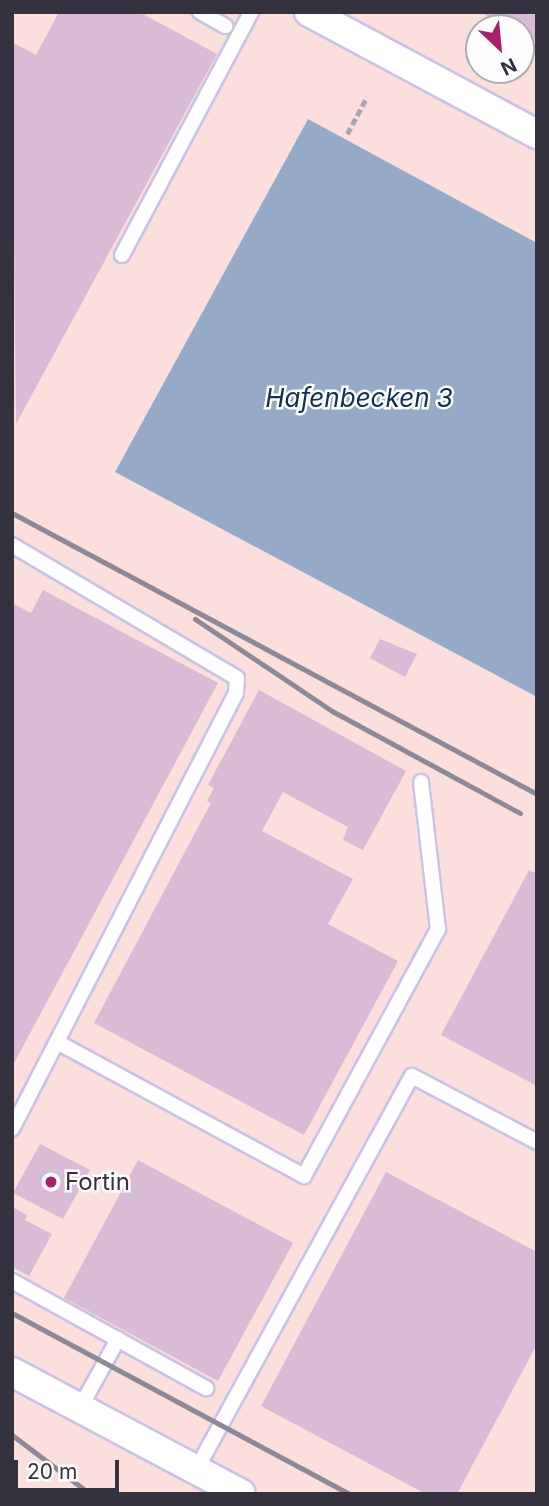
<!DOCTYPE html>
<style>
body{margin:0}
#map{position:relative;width:549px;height:1506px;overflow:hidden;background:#f1eefc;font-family:Inter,sans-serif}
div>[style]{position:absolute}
.industrial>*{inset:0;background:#fadfdd}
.water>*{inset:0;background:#94aac7}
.building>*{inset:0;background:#d8bbd4}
.path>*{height:4.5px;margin-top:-2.25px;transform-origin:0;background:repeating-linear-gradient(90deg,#a8a5b3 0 7px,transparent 0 10.5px)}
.roads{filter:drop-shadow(2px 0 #cac3e5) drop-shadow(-2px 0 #cac3e5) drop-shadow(0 2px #cac3e5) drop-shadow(0 -2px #cac3e5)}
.service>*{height:14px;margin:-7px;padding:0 7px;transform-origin:7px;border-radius:7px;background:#fff}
.minor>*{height:28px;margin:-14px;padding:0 14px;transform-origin:14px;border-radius:14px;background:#fff}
.rail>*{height:5px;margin:-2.5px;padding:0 2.5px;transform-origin:2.5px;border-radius:2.5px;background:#8d8a98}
.dots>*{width:19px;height:19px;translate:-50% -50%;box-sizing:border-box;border:4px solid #fefefe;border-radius:50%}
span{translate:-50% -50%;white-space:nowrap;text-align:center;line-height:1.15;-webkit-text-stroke:5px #fefefe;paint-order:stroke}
.poi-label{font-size:24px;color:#353240}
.left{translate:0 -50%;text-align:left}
.water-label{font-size:26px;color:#0f2f55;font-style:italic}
.frame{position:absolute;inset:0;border:14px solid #353240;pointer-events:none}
.north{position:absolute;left:465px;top:14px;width:70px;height:70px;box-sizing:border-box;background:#fefefe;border:2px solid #aeacb2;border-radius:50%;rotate:154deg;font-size:19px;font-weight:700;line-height:28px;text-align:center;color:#353240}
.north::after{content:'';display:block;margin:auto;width:24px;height:32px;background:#a8216a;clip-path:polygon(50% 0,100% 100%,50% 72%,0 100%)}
.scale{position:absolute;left:14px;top:1460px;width:105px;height:32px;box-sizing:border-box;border:4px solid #353240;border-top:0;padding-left:9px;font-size:21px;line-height:24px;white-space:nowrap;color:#353240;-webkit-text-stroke:5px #fefefe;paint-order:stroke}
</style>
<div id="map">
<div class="industrial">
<div style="clip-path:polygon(evenodd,12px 12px,537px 12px,537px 243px,307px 120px,115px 472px,537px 697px,537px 1494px,12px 1494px,12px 12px,479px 28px,521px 28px,521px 70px,479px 70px,479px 28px)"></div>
</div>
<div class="water">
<div style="clip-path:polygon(308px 119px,537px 243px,537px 697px,115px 472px)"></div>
</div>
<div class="building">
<div style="clip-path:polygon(59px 12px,139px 12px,217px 54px,16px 424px,12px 42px,36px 55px)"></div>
<div style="clip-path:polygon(480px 12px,537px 12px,537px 43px,521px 34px,521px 28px,510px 28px)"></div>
<div style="clip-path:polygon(43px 590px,218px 683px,12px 1067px,12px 603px,31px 613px)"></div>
<div style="clip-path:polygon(380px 639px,417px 654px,405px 677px,370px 658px)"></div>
<div style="clip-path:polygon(259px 690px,406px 771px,363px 850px,343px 840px,348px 827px,283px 792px,262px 831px,353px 879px,328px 924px,398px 961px,304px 1135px,94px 1023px,211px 803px,207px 801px,214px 788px,208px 785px)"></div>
<div style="clip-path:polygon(529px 870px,537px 874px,537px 1086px,441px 1035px)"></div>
<div style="clip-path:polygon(40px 1144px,90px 1170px,63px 1219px,13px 1193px)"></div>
<div style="clip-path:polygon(138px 1160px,293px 1243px,218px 1381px,64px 1298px)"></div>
<div style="clip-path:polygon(386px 1172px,537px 1252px,537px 1344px,457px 1494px,426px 1494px,261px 1406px)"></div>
<div style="clip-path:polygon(12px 1207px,27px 1215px,25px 1220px,52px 1234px,29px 1276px,12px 1267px)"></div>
</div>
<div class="path">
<div style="left:347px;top:134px;width:42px;rotate:-61.6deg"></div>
</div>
<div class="roads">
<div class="service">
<div style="left:200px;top:12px;width:29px;rotate:29deg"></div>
<div style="left:122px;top:255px;width:275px;rotate:-62deg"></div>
<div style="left:12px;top:545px;width:261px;rotate:30.6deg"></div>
<div style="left:237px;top:678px;width:15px;rotate:94deg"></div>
<div style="left:236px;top:693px;width:490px;rotate:117.2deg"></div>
<div style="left:57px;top:1042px;width:281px;rotate:28.5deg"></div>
<div style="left:304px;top:1176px;width:281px;rotate:-61.5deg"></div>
<div style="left:438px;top:929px;width:148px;rotate:-96.6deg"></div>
<div style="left:12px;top:1281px;width:222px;rotate:28.9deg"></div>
<div style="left:80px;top:1408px;width:79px;rotate:-61.2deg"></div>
<div style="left:196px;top:1470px;width:449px;rotate:-61.3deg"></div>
<div style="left:412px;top:1076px;width:141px;rotate:27.8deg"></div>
</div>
<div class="minor">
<div style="left:309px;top:12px;width:259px;rotate:28.2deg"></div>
<div style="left:12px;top:1372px;width:259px;rotate:28deg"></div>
</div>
</div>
<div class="rail">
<div style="left:12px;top:513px;width:595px;rotate:28.16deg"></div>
<div style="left:195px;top:619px;width:165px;rotate:33.9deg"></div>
<div style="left:332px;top:711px;width:214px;rotate:28.5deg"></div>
<div style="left:12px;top:1313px;width:383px;rotate:28.2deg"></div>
<div style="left:12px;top:1435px;width:98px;rotate:37.1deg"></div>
</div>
<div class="dots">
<div style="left:51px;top:1182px;background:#a8216a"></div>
</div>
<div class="poi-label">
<span class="left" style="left:65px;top:1182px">Fortin</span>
</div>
<div class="water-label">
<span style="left:359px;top:398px">Hafenbecken 3</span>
</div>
<div class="frame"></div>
<div class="north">N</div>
<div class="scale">20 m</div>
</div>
